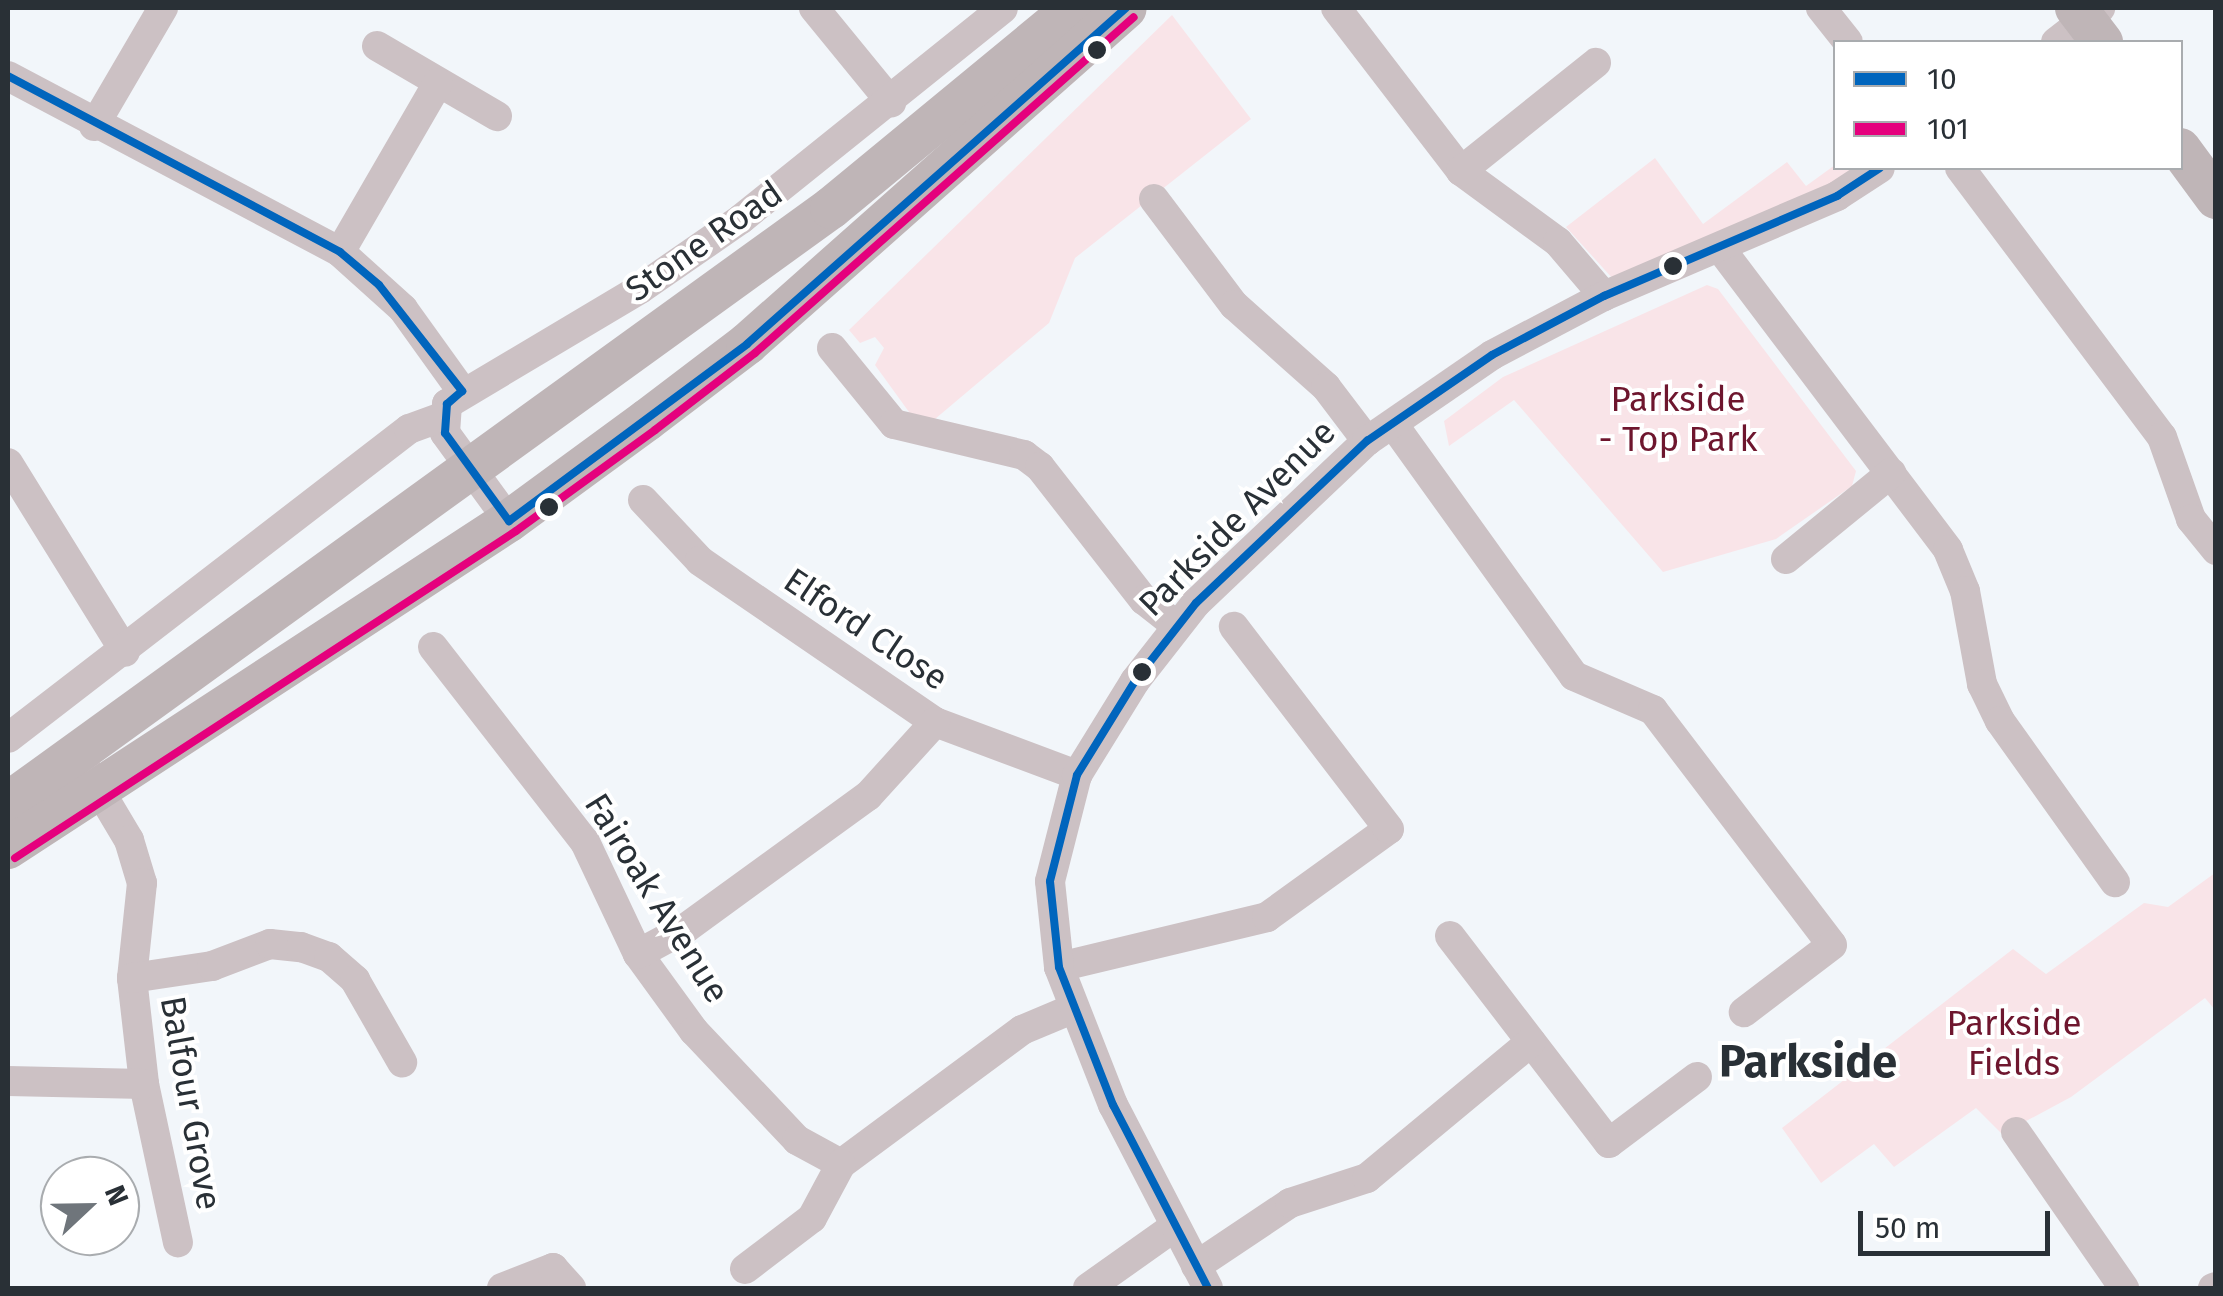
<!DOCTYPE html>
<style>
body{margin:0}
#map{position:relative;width:2223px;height:1296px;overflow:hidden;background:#f2f6fa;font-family:"Fira Sans",sans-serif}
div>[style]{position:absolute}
.green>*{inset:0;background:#f9e4e8}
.minor>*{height:30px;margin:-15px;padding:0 15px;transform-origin:15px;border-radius:15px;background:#ccc1c4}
.highway>*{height:42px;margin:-21px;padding:0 21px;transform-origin:21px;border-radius:21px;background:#bfb5b7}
.bus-1>*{height:8px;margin:-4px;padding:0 4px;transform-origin:4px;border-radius:4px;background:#0065bd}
.bus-2>*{height:8px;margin:-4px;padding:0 4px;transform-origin:4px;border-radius:4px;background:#e5007d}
.dots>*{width:28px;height:28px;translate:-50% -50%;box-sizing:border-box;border:5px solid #fff;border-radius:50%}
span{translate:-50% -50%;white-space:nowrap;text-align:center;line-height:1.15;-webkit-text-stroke:8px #fff;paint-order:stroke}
.street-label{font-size:35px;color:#293036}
.park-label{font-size:35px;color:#6e162e}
.district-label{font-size:45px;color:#293036;font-weight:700}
.frame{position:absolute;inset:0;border:10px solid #293036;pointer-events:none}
.legend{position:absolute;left:1833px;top:40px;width:350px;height:130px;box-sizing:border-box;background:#fff;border:2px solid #a9acaf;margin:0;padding:12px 18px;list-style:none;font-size:30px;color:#293036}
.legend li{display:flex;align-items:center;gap:20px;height:50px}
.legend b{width:50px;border:2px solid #a9acaf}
.north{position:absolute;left:40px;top:1156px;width:100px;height:100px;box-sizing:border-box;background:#fff;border:2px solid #a9acaf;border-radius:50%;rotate:68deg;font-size:28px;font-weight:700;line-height:40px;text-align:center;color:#293036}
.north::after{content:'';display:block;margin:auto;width:35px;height:45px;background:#6f757b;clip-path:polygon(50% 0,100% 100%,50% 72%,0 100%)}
.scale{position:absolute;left:1858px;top:1211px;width:192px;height:45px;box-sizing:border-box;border:5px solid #293036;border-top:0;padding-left:12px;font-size:30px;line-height:35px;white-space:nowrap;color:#293036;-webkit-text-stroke:8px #fff;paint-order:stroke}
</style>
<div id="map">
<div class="green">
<div style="clip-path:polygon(1172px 15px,1251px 119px,1075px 258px,1049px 323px,922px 430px,875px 365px,884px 348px,875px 337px,860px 343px,849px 330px)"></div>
<div style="clip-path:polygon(1655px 158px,1703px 224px,1787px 162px,1806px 186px,1835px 165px,1868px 168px,1613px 279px,1566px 227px)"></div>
<div style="clip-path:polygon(1707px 285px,1718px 289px,1856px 471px,1852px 486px,1776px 539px,1663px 572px,1514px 400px,1449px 446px,1444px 421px,1503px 377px)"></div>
<div style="clip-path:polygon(2215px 873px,2215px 1010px,2205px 998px,2071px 1097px,2002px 1134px,1976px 1108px,1894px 1167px,1874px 1144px,1821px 1183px,1782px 1128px,2013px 949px,2046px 974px,2144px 903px,2168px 907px)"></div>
</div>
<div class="minor">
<div style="left:814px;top:8px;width:122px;rotate:50.7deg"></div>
<div style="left:1336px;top:8px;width:205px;rotate:52.5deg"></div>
<div style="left:1461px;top:171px;width:120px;rotate:36.2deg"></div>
<div style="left:1558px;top:242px;width:71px;rotate:49.6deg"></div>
<div style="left:1821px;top:8px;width:43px;rotate:51.5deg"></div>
<div style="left:2056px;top:42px;width:56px;rotate:-37.7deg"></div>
<div style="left:377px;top:46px;width:139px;rotate:30.3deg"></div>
<div style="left:8px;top:76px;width:376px;rotate:27.9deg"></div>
<div style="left:340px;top:252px;width:85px;rotate:42.1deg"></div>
<div style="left:403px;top:309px;width:101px;rotate:54.3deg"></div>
<div style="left:94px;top:126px;width:137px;rotate:-59.7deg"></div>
<div style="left:1960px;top:168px;width:336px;rotate:53.1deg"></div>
<div style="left:2162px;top:437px;width:87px;rotate:70.5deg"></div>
<div style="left:2191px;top:519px;width:40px;rotate:51deg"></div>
<div style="left:1461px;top:171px;width:173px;rotate:-38.7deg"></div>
<div style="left:1154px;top:199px;width:133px;rotate:53deg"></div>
<div style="left:1234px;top:305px;width:123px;rotate:41.7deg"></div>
<div style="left:1326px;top:387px;width:68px;rotate:52.8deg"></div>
<div style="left:1720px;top:248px;width:378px;rotate:52.9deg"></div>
<div style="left:1948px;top:550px;width:44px;rotate:67.5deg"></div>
<div style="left:1965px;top:591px;width:95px;rotate:79.6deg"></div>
<div style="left:1982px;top:684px;width:41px;rotate:64.1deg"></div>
<div style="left:2000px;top:721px;width:198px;rotate:54.5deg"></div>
<div style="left:340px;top:252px;width:195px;rotate:-59.9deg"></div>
<div style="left:832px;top:348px;width:98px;rotate:50.8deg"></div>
<div style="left:894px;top:424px;width:134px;rotate:13.4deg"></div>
<div style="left:1024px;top:455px;width:20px;rotate:37deg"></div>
<div style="left:1040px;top:467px;width:169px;rotate:52deg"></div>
<div style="left:1144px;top:600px;width:42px;rotate:38.2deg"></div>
<div style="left:1393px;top:424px;width:310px;rotate:54.3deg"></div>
<div style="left:1574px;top:676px;width:86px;rotate:23.3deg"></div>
<div style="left:1653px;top:710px;width:295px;rotate:52.7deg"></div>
<div style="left:1832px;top:945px;width:111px;rotate:142.7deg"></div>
<div style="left:8px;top:463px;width:222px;rotate:58.2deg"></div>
<div style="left:643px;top:500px;width:83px;rotate:46.9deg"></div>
<div style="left:700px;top:561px;width:285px;rotate:34.4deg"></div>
<div style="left:935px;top:722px;width:152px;rotate:20.5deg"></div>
<div style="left:509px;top:521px;width:109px;rotate:-126deg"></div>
<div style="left:445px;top:433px;width:29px;rotate:-86deg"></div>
<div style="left:447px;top:404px;width:225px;rotate:-30.8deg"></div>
<div style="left:640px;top:289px;width:123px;rotate:-34.7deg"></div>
<div style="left:741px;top:219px;width:336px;rotate:-38.8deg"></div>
<div style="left:1786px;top:559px;width:136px;rotate:-39.3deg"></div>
<div style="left:433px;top:647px;width:247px;rotate:52.1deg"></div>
<div style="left:585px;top:842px;width:124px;rotate:64.7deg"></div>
<div style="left:638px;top:954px;width:95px;rotate:54deg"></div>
<div style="left:694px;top:1031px;width:150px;rotate:46.6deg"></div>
<div style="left:797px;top:1140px;width:50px;rotate:28.6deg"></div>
<div style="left:841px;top:1164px;width:225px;rotate:-36.5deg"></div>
<div style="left:1022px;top:1030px;width:54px;rotate:-22.8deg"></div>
<div style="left:8px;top:738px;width:506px;rotate:-37.62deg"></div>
<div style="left:409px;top:429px;width:35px;rotate:-20deg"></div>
<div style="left:89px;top:773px;width:78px;rotate:59.2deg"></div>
<div style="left:129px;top:840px;width:45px;rotate:73.2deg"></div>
<div style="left:142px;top:883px;width:96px;rotate:96deg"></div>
<div style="left:132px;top:978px;width:107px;rotate:83.5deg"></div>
<div style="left:144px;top:1084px;width:162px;rotate:77.9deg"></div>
<div style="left:1450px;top:936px;width:261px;rotate:52.5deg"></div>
<div style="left:1609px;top:1143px;width:110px;rotate:-36.9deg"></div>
<div style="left:638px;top:954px;width:55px;rotate:-28.4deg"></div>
<div style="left:686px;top:928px;width:225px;rotate:-36deg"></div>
<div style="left:868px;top:796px;width:100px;rotate:-47.8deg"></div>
<div style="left:1059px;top:967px;width:214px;rotate:-13.5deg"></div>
<div style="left:1267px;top:917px;width:150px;rotate:-35.8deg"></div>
<div style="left:1389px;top:829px;width:255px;rotate:-127.5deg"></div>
<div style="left:132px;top:978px;width:81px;rotate:-8.5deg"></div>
<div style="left:212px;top:966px;width:62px;rotate:-20.8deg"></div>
<div style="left:270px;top:944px;width:31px;rotate:6deg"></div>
<div style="left:301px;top:947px;width:30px;rotate:20deg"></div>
<div style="left:329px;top:957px;width:35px;rotate:41deg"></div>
<div style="left:355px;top:980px;width:95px;rotate:60.2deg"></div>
<div style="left:8px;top:1081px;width:136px;rotate:1.3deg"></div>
<div style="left:2016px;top:1132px;width:190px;rotate:55.3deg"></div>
<div style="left:1196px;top:1266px;width:113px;rotate:-33.8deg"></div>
<div style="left:1290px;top:1203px;width:81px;rotate:-18deg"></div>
<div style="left:1367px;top:1178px;width:213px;rotate:-39.7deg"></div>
<div style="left:745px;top:1269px;width:84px;rotate:-37.3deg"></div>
<div style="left:812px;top:1218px;width:61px;rotate:-61.8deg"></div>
<div style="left:502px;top:1288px;width:55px;rotate:-21.4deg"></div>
<div style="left:553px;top:1268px;width:27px;rotate:48deg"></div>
<div style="left:1088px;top:1288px;width:105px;rotate:-35.3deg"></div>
<div style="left:1208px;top:1288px;width:206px;rotate:-117.4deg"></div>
<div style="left:1113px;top:1105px;width:148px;rotate:-111.4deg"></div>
<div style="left:1059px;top:967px;width:86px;rotate:-96deg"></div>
<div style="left:1050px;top:881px;width:109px;rotate:-75.7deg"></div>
<div style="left:1077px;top:775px;width:110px;rotate:-58.3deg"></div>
<div style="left:1135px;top:681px;width:99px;rotate:-52deg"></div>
<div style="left:1196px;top:603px;width:236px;rotate:-43.5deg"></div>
<div style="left:1367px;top:441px;width:152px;rotate:-34.5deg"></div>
<div style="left:1492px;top:355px;width:127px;rotate:-27.8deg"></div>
<div style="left:1604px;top:296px;width:254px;rotate:-23.2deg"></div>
<div style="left:1837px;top:196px;width:51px;rotate:-33.1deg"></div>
<div style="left:2213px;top:1288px;width:3px;rotate:-18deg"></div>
</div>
<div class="highway">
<div style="left:2076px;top:8px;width:43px;rotate:52.6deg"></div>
<div style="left:2180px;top:149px;width:61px;rotate:53.7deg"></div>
<div style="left:8px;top:803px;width:1016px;rotate:-35.87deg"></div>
<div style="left:831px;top:208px;width:315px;rotate:-39.5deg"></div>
<div style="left:8px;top:848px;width:598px;rotate:-33.13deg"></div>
<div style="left:509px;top:521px;width:171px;rotate:-36.2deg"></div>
<div style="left:647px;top:420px;width:126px;rotate:-37.2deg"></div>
<div style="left:747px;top:344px;width:506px;rotate:-41.56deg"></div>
</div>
<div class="bus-1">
<div style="left:8px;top:76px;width:376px;rotate:27.9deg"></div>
<div style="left:340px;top:252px;width:51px;rotate:40.2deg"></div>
<div style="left:379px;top:285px;width:135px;rotate:51.9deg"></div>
<div style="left:462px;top:391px;width:20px;rotate:139deg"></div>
<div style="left:447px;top:404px;width:29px;rotate:94deg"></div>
<div style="left:445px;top:433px;width:109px;rotate:54deg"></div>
<div style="left:509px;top:521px;width:297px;rotate:-36.6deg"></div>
<div style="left:747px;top:344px;width:506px;rotate:-41.56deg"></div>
<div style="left:1208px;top:1288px;width:206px;rotate:-117.4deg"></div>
<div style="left:1113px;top:1105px;width:148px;rotate:-111.4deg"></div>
<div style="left:1059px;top:967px;width:86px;rotate:-96deg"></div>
<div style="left:1050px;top:881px;width:109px;rotate:-75.7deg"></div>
<div style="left:1077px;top:775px;width:110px;rotate:-58.3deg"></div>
<div style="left:1135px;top:681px;width:99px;rotate:-52deg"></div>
<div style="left:1196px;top:603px;width:236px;rotate:-43.5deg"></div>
<div style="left:1367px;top:441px;width:152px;rotate:-34.5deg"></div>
<div style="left:1492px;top:355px;width:127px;rotate:-27.8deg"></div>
<div style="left:1604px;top:296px;width:254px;rotate:-23.2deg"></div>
<div style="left:1837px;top:196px;width:51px;rotate:-33.1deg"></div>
</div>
<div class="bus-2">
<div style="left:15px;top:858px;width:598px;rotate:-33.13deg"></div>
<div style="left:516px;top:531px;width:172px;rotate:-36deg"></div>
<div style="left:655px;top:430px;width:126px;rotate:-37.6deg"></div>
<div style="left:755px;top:353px;width:506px;rotate:-41.56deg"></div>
</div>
<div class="dots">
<div style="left:1097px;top:50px;background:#293036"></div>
<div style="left:1673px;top:266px;background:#293036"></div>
<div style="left:549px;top:507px;background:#293036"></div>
<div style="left:1142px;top:672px;background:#293036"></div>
</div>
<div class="street-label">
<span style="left:704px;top:241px;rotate:-35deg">Stone Road</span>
<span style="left:1237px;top:518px;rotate:-45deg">Parkside Avenue</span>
<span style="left:866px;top:629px;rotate:34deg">Elford Close</span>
<span style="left:657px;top:898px;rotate:58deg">Fairoak Avenue</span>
<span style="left:191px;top:1103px;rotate:80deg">Balfour Grove</span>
</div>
<div class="park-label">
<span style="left:1678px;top:419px">Parkside<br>- Top Park</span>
<span style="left:2014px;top:1043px">Parkside<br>Fields</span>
</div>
<div class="district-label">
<span style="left:1808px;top:1063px">Parkside</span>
</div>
<div class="frame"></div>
<ul class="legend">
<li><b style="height:12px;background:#0065bd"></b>10</li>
<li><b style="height:12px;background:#e5007d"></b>101</li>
</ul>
<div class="north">N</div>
<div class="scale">50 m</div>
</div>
